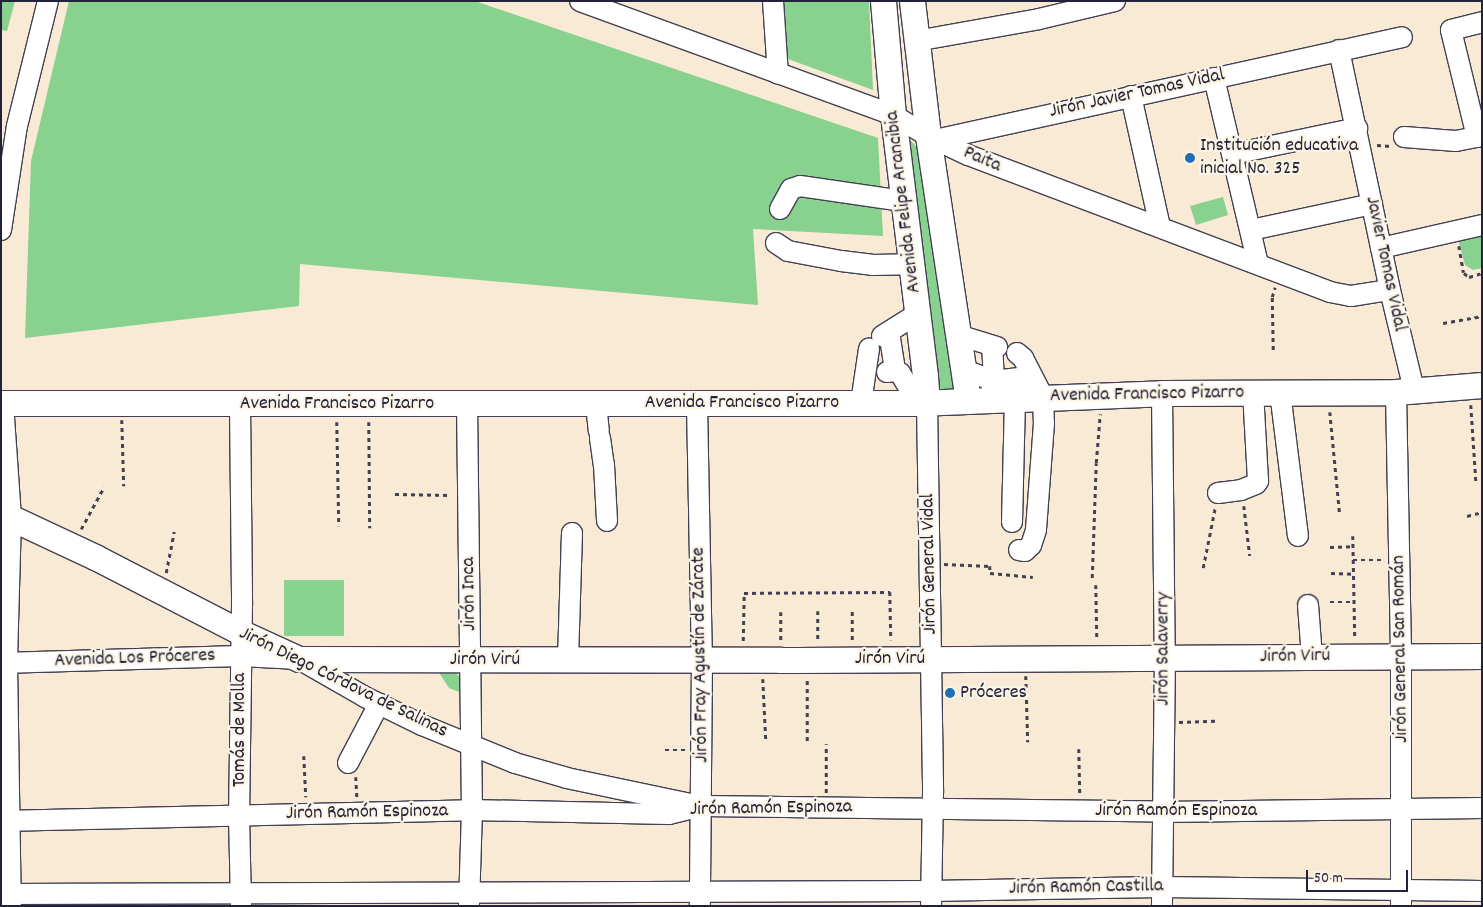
<!DOCTYPE html>
<meta charset="utf-8">
<style>
body{margin:0}
#map{position:relative;width:1483px;height:907px;overflow:hidden;background:#f8ead4;font-family:Dekko,sans-serif}
div>[style]{position:absolute}
.green>*{inset:0;background:#88d18e}
.path>*{height:2.5px;margin-top:-1.25px;transform-origin:0;background:repeating-linear-gradient(90deg,#424052 0 4px,transparent 0 8px)}
.roads{filter:drop-shadow(1px 0 #424052) drop-shadow(-1px 0 #424052) drop-shadow(0 1px #424052) drop-shadow(0 -1px #424052)}
.minor>*{height:20px;margin:-10px;padding:0 10px;transform-origin:10px;border-radius:10px;background:#fff}
.major>*{height:25px;margin:-12.5px;padding:0 12.5px;transform-origin:12.5px;border-radius:12.5px;background:#fff}
.dots>*{width:14px;height:14px;translate:-50% -50%;box-sizing:border-box;border:2px solid #fcf5e5;border-radius:50%}
span{translate:-50% -50%;white-space:nowrap;text-align:center;line-height:1.15;-webkit-text-stroke:4.5px #fcf5e5;paint-order:stroke}
.street-label{font-size:20px;color:#22223b}
.poi-label{font-size:20px;color:#22223b}
.left{translate:0 -50%;text-align:left}
.frame{position:absolute;inset:0;border:2px solid #22223b;pointer-events:none}
.scale{position:absolute;left:1306px;top:870px;width:102px;height:22px;box-sizing:border-box;border:2px solid #22223b;border-top:0;padding-left:6px;font-size:15px;line-height:18px;white-space:nowrap;color:#22223b;-webkit-text-stroke:4px #fcf5e5;paint-order:stroke}
</style>
<div id="map">
<div class="green">
<div style="clip-path:polygon(1px 1px,15px 1px,7px 31px,1px 30px)"></div>
<div style="clip-path:polygon(69px 1px,475px 1px,878px 138px,883px 236px,753px 229px,758px 305px,300px 264px,299px 306px,25px 338px,31px 161px)"></div>
<div style="clip-path:polygon(783px 1px,869px 1px,873px 90px,788px 59px)"></div>
<div style="clip-path:polygon(903px 140px,911px 141px,916px 146px,956px 383px,950px 391px,941px 389px,935px 380px)"></div>
<div style="clip-path:polygon(1223px 197px,1228px 215px,1196px 225px,1190px 206px)"></div>
<div style="clip-path:polygon(1482px 234px,1482px 268px,1473px 270px,1465px 265px,1458px 239px)"></div>
<div style="clip-path:polygon(284px 580px,344px 580px,344px 636px,284px 636px)"></div>
<div style="clip-path:polygon(438px 671px,453px 672px,458px 675px,460px 679px,459px 692px,449px 688px)"></div>
</div>
<div class="path">
<div style="left:1377px;top:145px;width:14px;rotate:4deg"></div>
<div style="left:1459px;top:246px;width:27px;rotate:80deg"></div>
<div style="left:1464px;top:273px;width:6px;rotate:39deg"></div>
<div style="left:1469px;top:277px;width:14px;rotate:-17deg"></div>
<div style="left:1443px;top:323px;width:40px;rotate:-10deg"></div>
<div style="left:1273px;top:350px;width:53px;rotate:-91.1deg"></div>
<div style="left:1272px;top:297px;width:10px;rotate:-73deg"></div>
<div style="left:1471px;top:405px;width:76px;rotate:86.2deg"></div>
<div style="left:1330px;top:412px;width:103px;rotate:84.5deg"></div>
<div style="left:122px;top:420px;width:66px;rotate:88.3deg"></div>
<div style="left:337px;top:422px;width:104px;rotate:88.9deg"></div>
<div style="left:369px;top:422px;width:106px;rotate:89.5deg"></div>
<div style="left:395px;top:494px;width:56px;rotate:1deg"></div>
<div style="left:1244px;top:506px;width:50px;rotate:83.2deg"></div>
<div style="left:1467px;top:516px;width:16px;rotate:-15deg"></div>
<div style="left:81px;top:529px;width:48px;rotate:-61.3deg"></div>
<div style="left:1353px;top:536px;width:103px;rotate:88.9deg"></div>
<div style="left:1330px;top:547px;width:23px;rotate:-2deg"></div>
<div style="left:1353px;top:560px;width:29px"></div>
<div style="left:944px;top:564px;width:46px;rotate:2.5deg"></div>
<div style="left:990px;top:566px;width:7px;rotate:90deg"></div>
<div style="left:990px;top:573px;width:43px;rotate:5.3deg"></div>
<div style="left:1203px;top:568px;width:61px;rotate:-78.7deg"></div>
<div style="left:166px;top:573px;width:42px;rotate:-79deg"></div>
<div style="left:1331px;top:573px;width:23px;rotate:2deg"></div>
<div style="left:1092px;top:578px;width:115px;rotate:-88deg"></div>
<div style="left:1096px;top:463px;width:49px;rotate:-85.3deg"></div>
<div style="left:1096px;top:585px;width:54px;rotate:88.9deg"></div>
<div style="left:1330px;top:602px;width:24px"></div>
<div style="left:818px;top:611px;width:29px;rotate:90deg"></div>
<div style="left:781px;top:612px;width:29px;rotate:90deg"></div>
<div style="left:852px;top:640px;width:29px;rotate:-90deg"></div>
<div style="left:743px;top:641px;width:48px;rotate:-88.8deg"></div>
<div style="left:744px;top:593px;width:146px;rotate:-0.4deg"></div>
<div style="left:890px;top:592px;width:48px;rotate:88.8deg"></div>
<div style="left:1026px;top:676px;width:66px;rotate:88.3deg"></div>
<div style="left:763px;top:679px;width:61px;rotate:87.2deg"></div>
<div style="left:1179px;top:722px;width:36px;rotate:-2deg"></div>
<div style="left:807px;top:741px;width:63px;rotate:-90deg"></div>
<div style="left:1079px;top:749px;width:46px;rotate:88.8deg"></div>
<div style="left:665px;top:750px;width:21px"></div>
<div style="left:304px;top:756px;width:41px;rotate:87.2deg"></div>
<div style="left:356px;top:777px;width:20px;rotate:87deg"></div>
<div style="left:826px;top:793px;width:49px;rotate:-90deg"></div>
</div>
<div class="roads">
<div class="minor">
<div style="left:580px;top:1px;width:333px;rotate:20deg"></div>
<div style="left:893px;top:115px;width:41px;rotate:31deg"></div>
<div style="left:928px;top:136px;width:44px;rotate:25.4deg"></div>
<div style="left:968px;top:155px;width:387px;rotate:20.7deg"></div>
<div style="left:1330px;top:292px;width:21px;rotate:11deg"></div>
<div style="left:1351px;top:296px;width:39px;rotate:-9deg"></div>
<div style="left:773px;top:1px;width:73px;rotate:86.1deg"></div>
<div style="left:916px;top:41px;width:125px;rotate:-10.1deg"></div>
<div style="left:1039px;top:19px;width:78px;rotate:-13.3deg"></div>
<div style="left:1339px;top:50px;width:245px;rotate:78deg"></div>
<div style="left:1390px;top:290px;width:103px;rotate:76.5deg"></div>
<div style="left:1214px;top:78px;width:191px;rotate:76.7deg"></div>
<div style="left:1131px;top:96px;width:134px;rotate:77.5deg"></div>
<div style="left:1404px;top:137px;width:52px;rotate:4.4deg"></div>
<div style="left:1456px;top:141px;width:26px;rotate:-11deg"></div>
<div style="left:1477px;top:137px;width:110px;rotate:-103.7deg"></div>
<div style="left:1451px;top:30px;width:32px;rotate:-14deg"></div>
<div style="left:935px;top:140px;width:478px;rotate:-12.4deg"></div>
<div style="left:1233px;top:154px;width:127px;rotate:-11.8deg"></div>
<div style="left:780px;top:209px;width:23px;rotate:-61deg"></div>
<div style="left:791px;top:189px;width:9px;rotate:-18deg"></div>
<div style="left:800px;top:186px;width:104px;rotate:8.3deg"></div>
<div style="left:1px;top:230px;width:105px;rotate:-81.3deg"></div>
<div style="left:17px;top:126px;width:129px;rotate:-76.1deg"></div>
<div style="left:1251px;top:230px;width:124px;rotate:-12.1deg"></div>
<div style="left:776px;top:243px;width:14px;rotate:34deg"></div>
<div style="left:788px;top:251px;width:54px;rotate:10.7deg"></div>
<div style="left:841px;top:261px;width:31px;rotate:7deg"></div>
<div style="left:872px;top:265px;width:39px;rotate:-1deg"></div>
<div style="left:1381px;top:248px;width:104px;rotate:-12.8deg"></div>
<div style="left:889px;top:332px;width:39px;rotate:81deg"></div>
<div style="left:958px;top:335px;width:41px;rotate:17.1deg"></div>
<div style="left:882px;top:336px;width:41px;rotate:-32.2deg"></div>
<div style="left:1017px;top:353px;width:8px;rotate:40deg"></div>
<div style="left:1023px;top:358px;width:44px;rotate:62.9deg"></div>
<div style="left:1043px;top:397px;width:26px;rotate:88deg"></div>
<div style="left:1044px;top:423px;width:107px;rotate:94.3deg"></div>
<div style="left:1036px;top:530px;width:16px;rotate:108deg"></div>
<div style="left:1031px;top:545px;width:8px;rotate:135deg"></div>
<div style="left:1025px;top:551px;width:6px;rotate:-171deg"></div>
<div style="left:964px;top:370px;width:32px;rotate:20deg"></div>
<div style="left:994px;top:381px;width:35px;rotate:-93deg"></div>
<div style="left:887px;top:372px;width:8px;rotate:-7deg"></div>
<div style="left:895px;top:371px;width:5px;rotate:22deg"></div>
<div style="left:900px;top:373px;width:35px;rotate:59deg"></div>
<div style="left:991px;top:392px;width:11px;rotate:-75deg"></div>
<div style="left:994px;top:381px;width:38px;rotate:-7deg"></div>
<div style="left:1280px;top:392px;width:145px;rotate:82.9deg"></div>
<div style="left:1396px;top:392px;width:264px;rotate:88.9deg"></div>
<div style="left:1401px;top:656px;width:250px;rotate:90deg"></div>
<div style="left:1162px;top:393px;width:265px;rotate:89.4deg"></div>
<div style="left:1165px;top:658px;width:248px;rotate:90.7deg"></div>
<div style="left:3px;top:403px;width:114px;rotate:86deg"></div>
<div style="left:11px;top:517px;width:146px;rotate:91.6deg"></div>
<div style="left:7px;top:663px;width:243px;rotate:89.1deg"></div>
<div style="left:467px;top:403px;width:407px;rotate:89.3deg"></div>
<div style="left:472px;top:810px;width:96px;rotate:91.8deg"></div>
<div style="left:861px;top:403px;width:55px;rotate:-81.6deg"></div>
<div style="left:927px;top:403px;width:390px;rotate:89.1deg"></div>
<div style="left:933px;top:793px;width:113px;rotate:91deg"></div>
<div style="left:240px;top:404px;width:201px;rotate:89.4deg"></div>
<div style="left:242px;top:605px;width:211px;rotate:90.8deg"></div>
<div style="left:239px;top:816px;width:90px;rotate:88.7deg"></div>
<div style="left:596px;top:404px;width:27px;rotate:84deg"></div>
<div style="left:697px;top:404px;width:256px;rotate:88.9deg"></div>
<div style="left:702px;top:660px;width:246px;rotate:90.5deg"></div>
<div style="left:600px;top:438px;width:27px;rotate:82deg"></div>
<div style="left:604px;top:465px;width:56px;rotate:86.9deg"></div>
<div style="left:1218px;top:493px;width:23px;rotate:-7deg"></div>
<div style="left:1241px;top:490px;width:16px;rotate:-22deg"></div>
<div style="left:1256px;top:484px;width:4px;rotate:-56deg"></div>
<div style="left:1258px;top:481px;width:89px;rotate:-93.2deg"></div>
<div style="left:1012px;top:522px;width:123px;rotate:-88.6deg"></div>
<div style="left:1308px;top:605px;width:52px;rotate:85.6deg"></div>
<div style="left:568px;top:660px;width:127px;rotate:-88.2deg"></div>
<div style="left:1px;top:663px;width:239px;rotate:-1.7deg"></div>
<div style="left:240px;top:656px;width:59px;rotate:2.9deg"></div>
<div style="left:299px;top:659px;width:76px;rotate:29.9deg"></div>
<div style="left:365px;top:697px;width:64px;rotate:26.2deg"></div>
<div style="left:422px;top:725px;width:100px;rotate:22.2deg"></div>
<div style="left:515px;top:763px;width:54px;rotate:16.1deg"></div>
<div style="left:567px;top:778px;width:131px;rotate:11.9deg"></div>
<div style="left:348px;top:763px;width:67px;rotate:-62.3deg"></div>
<div style="left:1px;top:821px;width:471px;rotate:-1.3deg"></div>
<div style="left:472px;top:810px;width:197px;rotate:1.2deg"></div>
<div style="left:669px;top:814px;width:34px;rotate:-14deg"></div>
<div style="left:702px;top:806px;width:460px;rotate:0.7deg"></div>
<div style="left:1162px;top:812px;width:320px;rotate:-0.7deg"></div>
<div style="left:1px;top:894px;width:930px;rotate:-0.18deg"></div>
<div style="left:931px;top:891px;width:230px;rotate:-1deg"></div>
<div style="left:1161px;top:887px;width:321px;rotate:0.7deg"></div>
</div>
<div class="major">
<div style="left:883px;top:1px;width:114px;rotate:85deg"></div>
<div style="left:893px;top:115px;width:263px;rotate:83deg"></div>
<div style="left:925px;top:376px;width:27px;rotate:86deg"></div>
<div style="left:912px;top:1px;width:136px;rotate:83.2deg"></div>
<div style="left:928px;top:136px;width:268px;rotate:81.4deg"></div>
<div style="left:1px;top:403px;width:917px"></div>
<div style="left:918px;top:403px;width:244px;rotate:-2.3deg"></div>
<div style="left:1162px;top:393px;width:234px;rotate:-0.2deg"></div>
<div style="left:1396px;top:392px;width:86px;rotate:-4.7deg"></div>
<div style="left:1px;top:513px;width:104px;rotate:25.1deg"></div>
<div style="left:95px;top:557px;width:163px;rotate:27.3deg"></div>
<div style="left:240px;top:632px;width:65px;rotate:24.6deg"></div>
<div style="left:299px;top:659px;width:482px;rotate:0.1deg"></div>
<div style="left:781px;top:660px;width:701px;rotate:-0.33deg"></div>
</div>
</div>
<div class="dots">
<div style="left:1190px;top:158px;background:#1f6fb2"></div>
<div style="left:950px;top:693px;background:#1f6fb2"></div>
</div>
<div class="street-label">
<span style="left:1137px;top:94px;rotate:-12deg">Jirón Javier Tomas Vidal</span>
<span style="left:982px;top:160px;rotate:23deg">Paita</span>
<span style="left:904px;top:202px;rotate:-97deg">Avenida Felipe Arancibia</span>
<span style="left:1385px;top:264px;rotate:78deg">Javier Tomas Vidal</span>
<span style="left:1147px;top:395px;rotate:-1deg">Avenida Francisco Pizarro</span>
<span style="left:742px;top:403px">Avenida Francisco Pizarro</span>
<span style="left:337px;top:404px">Avenida Francisco Pizarro</span>
<span style="left:930px;top:564px;rotate:-91deg">Jirón General Vidal</span>
<span style="left:470px;top:594px;rotate:-91deg">Jirón Inca</span>
<span style="left:1164px;top:649px;rotate:-90deg">Jirón Salaverry</span>
<span style="left:1401px;top:649px;rotate:-91deg">Jirón General San Román</span>
<span style="left:701px;top:655px;rotate:-91deg">Jirón Fray Agustín de Zárate</span>
<span style="left:1295px;top:657px;rotate:-1deg">Jirón Virú</span>
<span style="left:135px;top:659px;rotate:-2deg">Avenida Los Próceres</span>
<span style="left:890px;top:659px">Jirón Virú</span>
<span style="left:485px;top:660px">Jirón Virú</span>
<span style="left:343px;top:683px;rotate:26deg">Jirón Diego Córdova de Salinas</span>
<span style="left:240px;top:730px;rotate:-90deg">Tomás de Molla</span>
<span style="left:771px;top:809px;rotate:-1deg">Jirón Ramón Espinoza</span>
<span style="left:1176px;top:811px">Jirón Ramón Espinoza</span>
<span style="left:367px;top:813px;rotate:-1deg">Jirón Ramón Espinoza</span>
<span style="left:1086px;top:888px;rotate:-1deg">Jirón Ramón Castilla</span>
</div>
<div class="poi-label">
<span class="left" style="left:1200px;top:158px">Institución educativa<br>inicial No. 325</span>
<span class="left" style="left:960px;top:693px">Próceres</span>
</div>
<div class="frame"></div>
<div class="scale">50 m</div>
</div>
